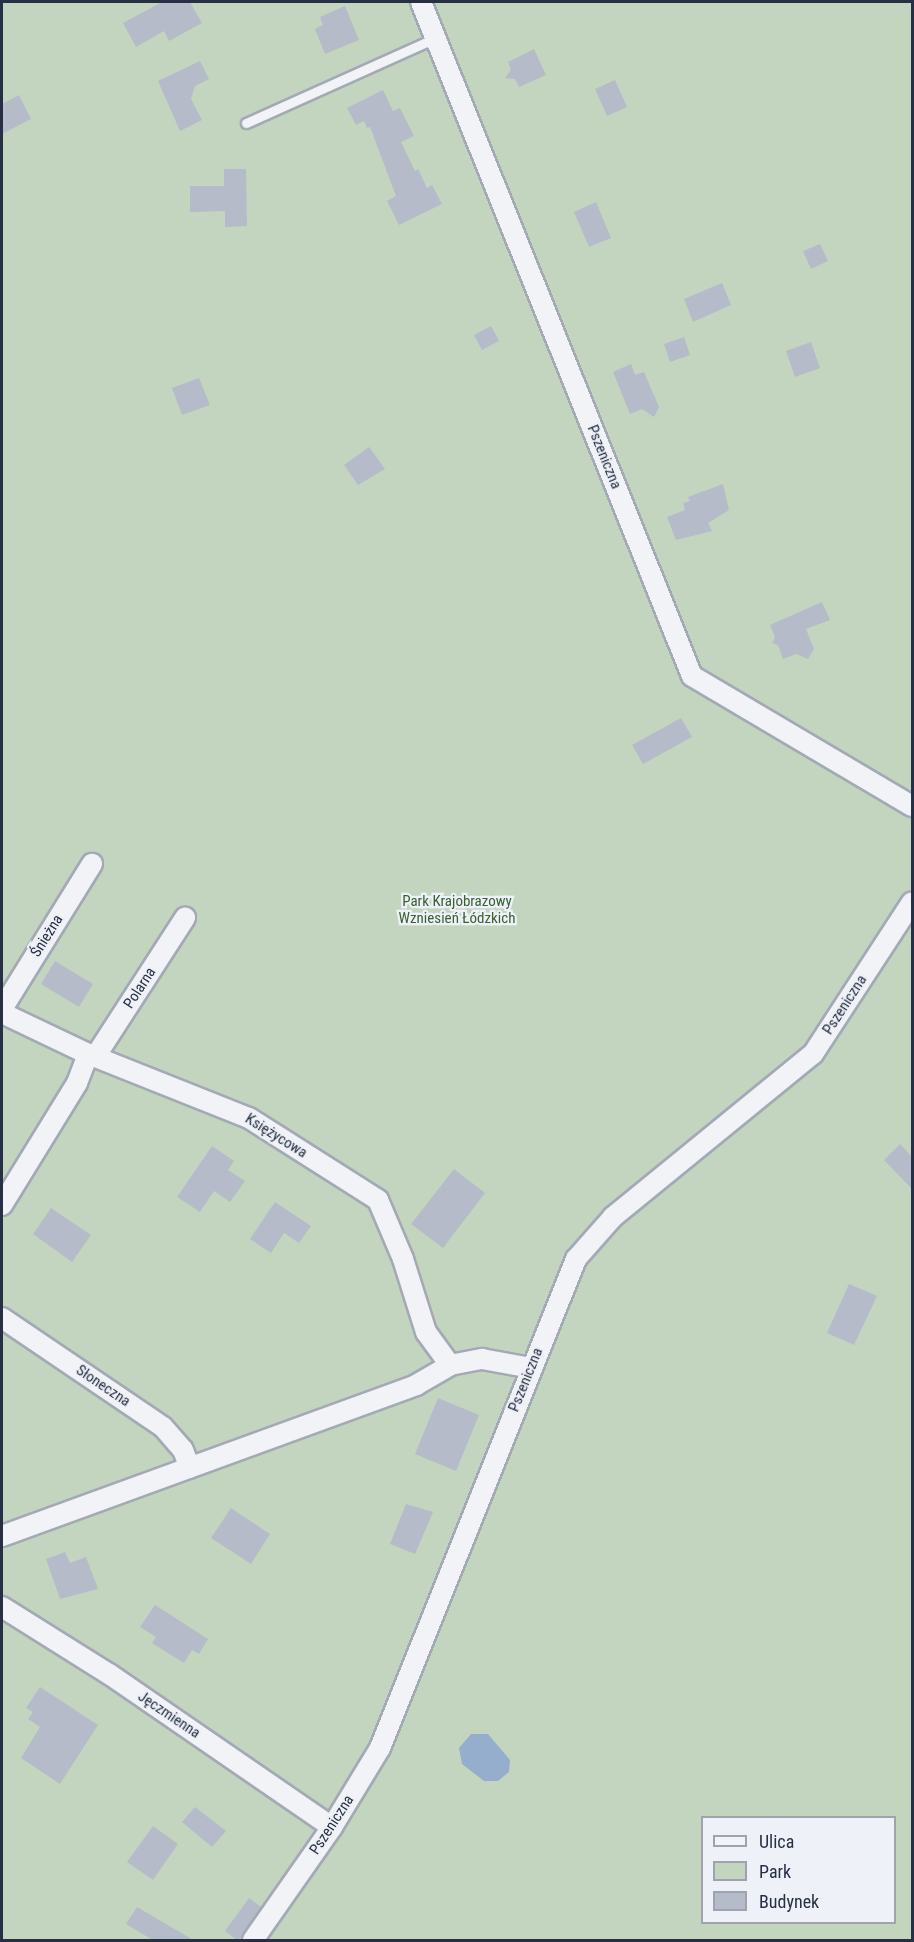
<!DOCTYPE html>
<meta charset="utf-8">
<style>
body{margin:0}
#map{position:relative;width:914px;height:1942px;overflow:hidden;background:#dee2ea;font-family:"Roboto Condensed",sans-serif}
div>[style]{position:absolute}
.green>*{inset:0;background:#c3d5bf}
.water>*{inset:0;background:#95aece}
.building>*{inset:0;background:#b5bbc8}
.roads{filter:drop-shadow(2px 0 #a3a9b5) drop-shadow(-2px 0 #a3a9b5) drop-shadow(0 2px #a3a9b5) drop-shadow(0 -2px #a3a9b5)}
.lane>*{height:9px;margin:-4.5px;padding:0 4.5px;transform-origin:4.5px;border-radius:4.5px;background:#f2f3f7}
.street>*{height:20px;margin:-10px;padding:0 10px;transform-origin:10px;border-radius:10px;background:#f2f3f7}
span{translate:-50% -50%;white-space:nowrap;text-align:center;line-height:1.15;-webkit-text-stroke:4.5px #eef1f7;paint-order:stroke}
.street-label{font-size:15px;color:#262f43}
.park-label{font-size:15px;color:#386031}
.frame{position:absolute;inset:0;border:3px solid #262f43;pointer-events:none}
.legend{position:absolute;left:701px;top:1816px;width:195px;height:108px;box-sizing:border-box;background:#eef1f7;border:2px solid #9ea3af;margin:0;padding:8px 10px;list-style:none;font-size:18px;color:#262f43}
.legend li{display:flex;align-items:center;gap:12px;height:30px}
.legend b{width:30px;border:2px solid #9ea3af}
</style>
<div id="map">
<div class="green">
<div style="clip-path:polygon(evenodd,2px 2px,912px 2px,912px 1940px,2px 1940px,2px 2px,702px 1818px,894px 1818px,894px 1922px,702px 1922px,702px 1818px)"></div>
</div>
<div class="water">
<div style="clip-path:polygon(471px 1734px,488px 1734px,510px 1760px,509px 1772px,498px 1781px,484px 1781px,462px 1764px,459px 1748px)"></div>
</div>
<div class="building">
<div style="clip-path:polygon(162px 2px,190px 2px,202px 23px,169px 41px,164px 31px,136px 47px,123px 23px)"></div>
<div style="clip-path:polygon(345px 6px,359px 40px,325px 54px,315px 29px,323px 25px,320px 17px)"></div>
<div style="clip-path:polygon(534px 49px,546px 75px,519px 87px,515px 79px,505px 78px,511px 70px,508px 62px)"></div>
<div style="clip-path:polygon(200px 61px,209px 79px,195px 86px,191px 99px,202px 120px,180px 131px,158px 81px)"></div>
<div style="clip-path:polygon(615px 80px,627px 107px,607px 116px,595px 89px)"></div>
<div style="clip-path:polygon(383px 90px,393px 111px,400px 108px,414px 136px,401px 142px,415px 171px,418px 169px,427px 188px,432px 185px,442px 204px,399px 225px,387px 201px,396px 196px,370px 127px,367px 128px,364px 121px,356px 125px,347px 108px)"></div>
<div style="clip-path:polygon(19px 95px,31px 119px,2px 134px,2px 104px)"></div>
<div style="clip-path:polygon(224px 169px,246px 169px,247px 226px,225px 227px,225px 211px,190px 212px,190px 186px,224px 186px)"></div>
<div style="clip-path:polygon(596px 202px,611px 238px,589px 247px,574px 212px)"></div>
<div style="clip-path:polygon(820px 244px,828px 261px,811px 269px,803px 251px)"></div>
<div style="clip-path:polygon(722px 283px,731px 305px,693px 322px,684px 299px)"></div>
<div style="clip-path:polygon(491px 326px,499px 341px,482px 350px,474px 335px)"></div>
<div style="clip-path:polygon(684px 337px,690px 355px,670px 362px,664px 344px)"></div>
<div style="clip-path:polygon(811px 342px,820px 368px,795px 377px,786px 351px)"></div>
<div style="clip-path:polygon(631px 364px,635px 375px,644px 372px,659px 407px,654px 417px,642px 409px,630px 414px,613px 372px)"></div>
<div style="clip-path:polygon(199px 378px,210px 405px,182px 415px,172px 388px)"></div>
<div style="clip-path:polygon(369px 447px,385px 469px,358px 485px,344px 465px)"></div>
<div style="clip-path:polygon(723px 484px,729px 510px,708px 523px,712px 531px,676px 540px,667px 517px,685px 510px,683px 503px,690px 501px,688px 497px)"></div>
<div style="clip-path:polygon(822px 602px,830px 620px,806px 629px,814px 649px,808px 659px,796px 654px,783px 659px,778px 645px,772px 643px,775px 637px,770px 625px)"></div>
<div style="clip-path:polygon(681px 718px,692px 737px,643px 764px,632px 745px)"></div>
<div style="clip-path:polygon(55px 961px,93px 984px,79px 1007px,41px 984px)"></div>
<div style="clip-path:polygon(900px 1144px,912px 1157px,912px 1189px,884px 1160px)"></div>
<div style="clip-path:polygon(212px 1146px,234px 1161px,228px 1170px,245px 1181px,230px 1202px,214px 1191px,200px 1212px,177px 1197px)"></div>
<div style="clip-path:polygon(454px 1169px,485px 1193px,443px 1248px,411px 1224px)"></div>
<div style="clip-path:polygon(275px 1202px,311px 1226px,299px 1243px,284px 1233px,271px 1253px,250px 1239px)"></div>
<div style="clip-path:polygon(51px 1208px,91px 1235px,72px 1262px,33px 1234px)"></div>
<div style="clip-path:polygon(849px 1284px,877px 1296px,854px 1345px,827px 1333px)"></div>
<div style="clip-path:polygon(438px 1398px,479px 1415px,456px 1471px,415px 1454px)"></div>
<div style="clip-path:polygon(406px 1504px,433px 1512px,415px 1554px,390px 1544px)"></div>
<div style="clip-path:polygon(231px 1508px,270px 1534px,251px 1564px,211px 1538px)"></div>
<div style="clip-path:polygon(65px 1552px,70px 1563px,86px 1557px,98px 1589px,60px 1599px,46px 1559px)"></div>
<div style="clip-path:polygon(155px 1605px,208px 1639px,199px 1654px,192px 1650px,184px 1663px,152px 1643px,156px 1637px,140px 1627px)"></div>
<div style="clip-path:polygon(40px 1687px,98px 1725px,60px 1784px,21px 1758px,40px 1727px,28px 1719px,33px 1712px,26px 1708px)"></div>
<div style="clip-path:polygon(195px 1807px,226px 1831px,212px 1847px,182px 1822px)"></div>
<div style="clip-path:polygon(153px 1826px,178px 1844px,153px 1880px,127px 1862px)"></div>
<div style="clip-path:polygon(249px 1898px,261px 1907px,238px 1941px,225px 1931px)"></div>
<div style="clip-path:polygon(137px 1907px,195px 1941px,154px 1941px,126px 1924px)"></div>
</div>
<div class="roads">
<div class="lane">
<div style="left:246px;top:123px;width:207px;rotate:-24.2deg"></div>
</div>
<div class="street">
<div style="left:421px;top:2px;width:726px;rotate:68.1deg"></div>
<div style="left:692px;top:676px;width:256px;rotate:30.6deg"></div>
<div style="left:2px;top:1009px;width:171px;rotate:-58.2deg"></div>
<div style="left:2px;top:1013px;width:95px;rotate:25.5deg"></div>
<div style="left:88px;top:1054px;width:173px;rotate:21.7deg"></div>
<div style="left:249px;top:1118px;width:153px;rotate:32.4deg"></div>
<div style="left:378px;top:1200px;width:64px;rotate:67deg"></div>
<div style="left:403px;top:1259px;width:77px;rotate:72.5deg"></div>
<div style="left:426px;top:1332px;width:41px;rotate:54deg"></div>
<div style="left:450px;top:1365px;width:33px;rotate:-11deg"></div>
<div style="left:482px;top:1359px;width:50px;rotate:10.4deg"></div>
<div style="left:95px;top:1057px;width:166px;rotate:-57.1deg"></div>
<div style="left:2px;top:1205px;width:143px;rotate:-58.4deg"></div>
<div style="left:77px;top:1083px;width:31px;rotate:-69deg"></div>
<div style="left:2px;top:1318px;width:194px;rotate:34.1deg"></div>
<div style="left:163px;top:1427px;width:30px;rotate:49deg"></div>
<div style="left:183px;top:1450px;width:19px;rotate:69deg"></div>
<div style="left:2px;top:1536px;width:441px;rotate:-20deg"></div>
<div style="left:416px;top:1385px;width:39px;rotate:-30deg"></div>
<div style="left:2px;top:1607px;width:126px;rotate:32.1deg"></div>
<div style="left:109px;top:1674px;width:270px;rotate:34.5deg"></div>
<div style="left:253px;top:1940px;width:138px;rotate:-55deg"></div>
<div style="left:332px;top:1827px;width:92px;rotate:-58.7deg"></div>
<div style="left:380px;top:1748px;width:527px;rotate:-68.16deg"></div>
<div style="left:576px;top:1259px;width:56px;rotate:-48.6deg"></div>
<div style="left:613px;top:1217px;width:258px;rotate:-39.2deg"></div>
<div style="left:813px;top:1054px;width:181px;rotate:-56.9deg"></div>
</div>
</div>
<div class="street-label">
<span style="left:604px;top:457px;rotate:68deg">Pszeniczna</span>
<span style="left:47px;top:936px;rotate:-58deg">Śnieżna</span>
<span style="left:140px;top:988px;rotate:-57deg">Polarna</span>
<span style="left:845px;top:1005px;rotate:-57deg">Pszeniczna</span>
<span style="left:276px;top:1136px;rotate:32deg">Księżycowa</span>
<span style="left:526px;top:1380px;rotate:-68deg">Pszeniczna</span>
<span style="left:103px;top:1386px;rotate:34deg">Słoneczna</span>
<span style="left:169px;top:1715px;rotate:34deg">Jęczmienna</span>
<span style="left:332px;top:1825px;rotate:-57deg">Pszeniczna</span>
</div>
<div class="park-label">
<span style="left:457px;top:910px">Park Krajobrazowy<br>Wzniesień Łódzkich</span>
</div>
<div class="frame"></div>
<ul class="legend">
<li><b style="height:8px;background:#f2f3f7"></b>Ulica</li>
<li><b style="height:16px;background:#c3d5bf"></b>Park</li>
<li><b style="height:16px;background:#b5bbc8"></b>Budynek</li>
</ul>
</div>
